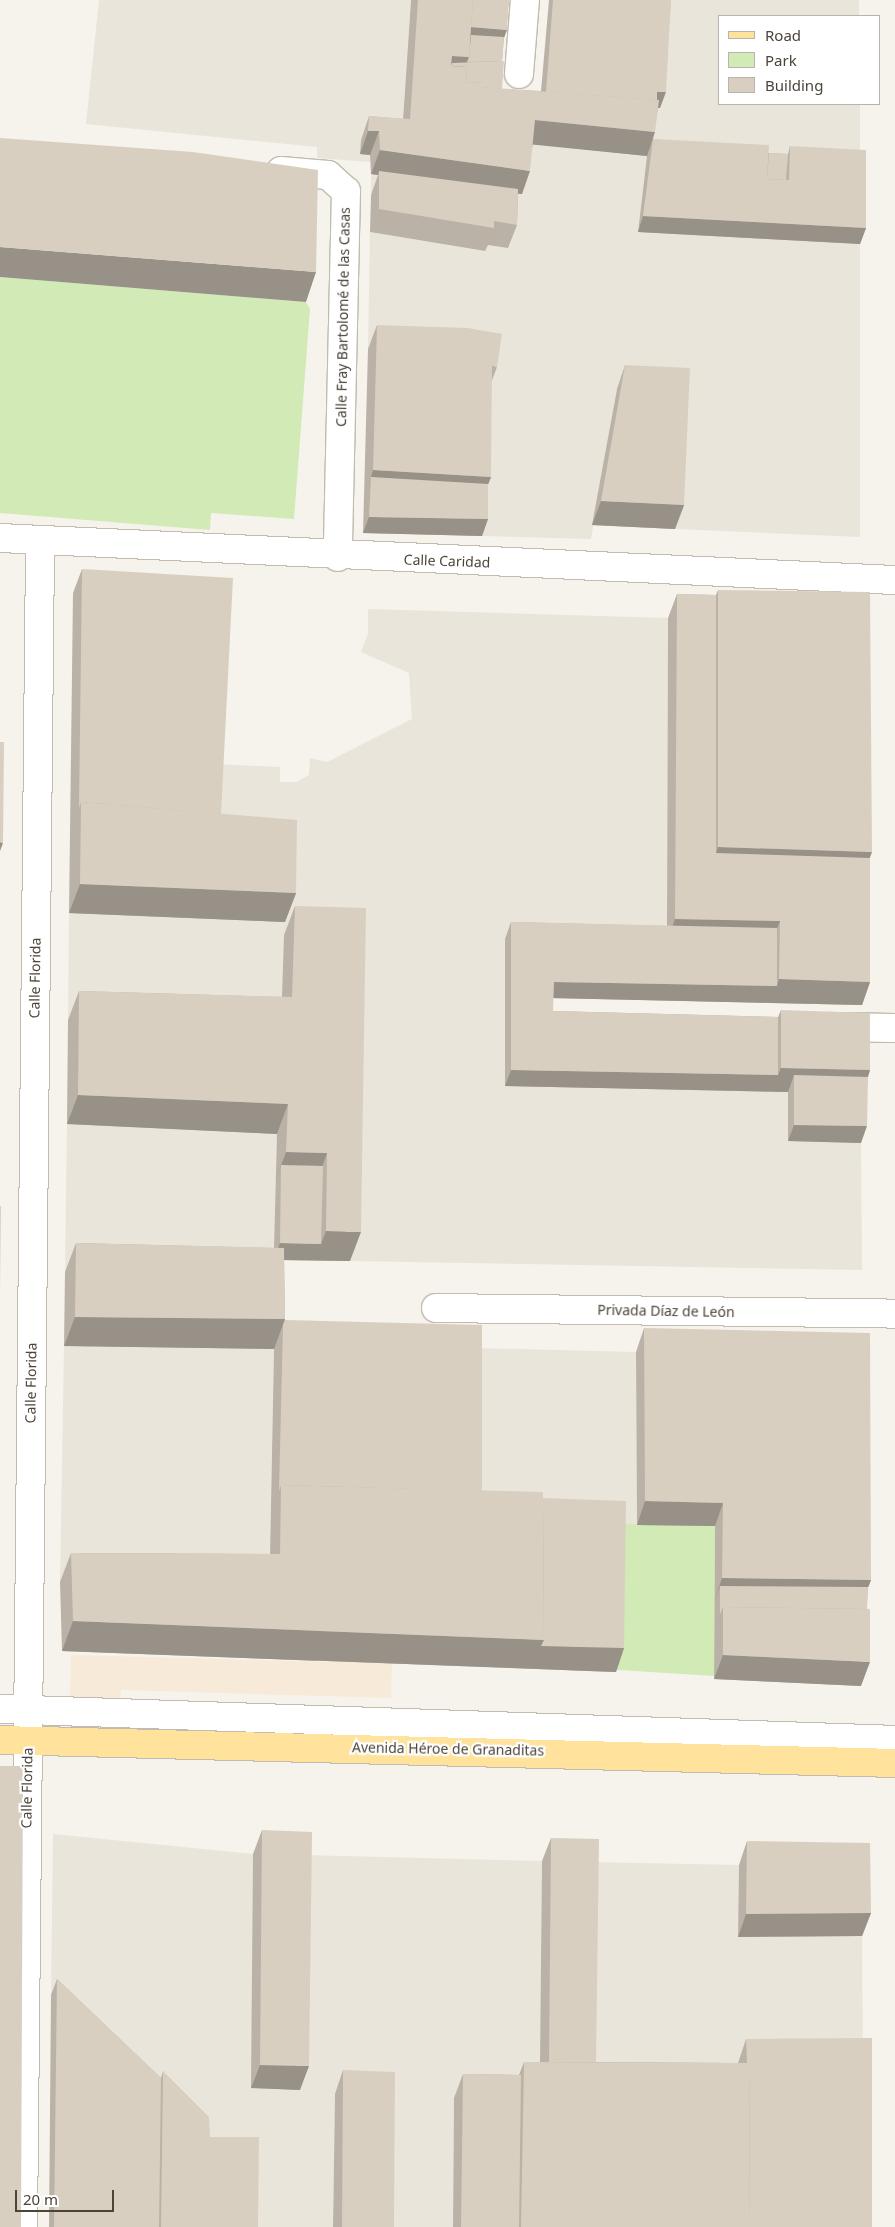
<!DOCTYPE html>
<meta charset="utf-8">
<style>
body{margin:0}
#map{position:relative;width:895px;height:2227px;overflow:hidden;background:#f6f3ec;font-family:"Noto Sans",sans-serif}
div>[style]{position:absolute}
.residential>*{inset:0;background:#eae5da}
.commercial>*{inset:0;background:#f7ead8}
.green>*{inset:0;background:#d2eab5}
.roads{filter:drop-shadow(1px 0 #c2bbae) drop-shadow(-1px 0 #c2bbae) drop-shadow(0 1px #c2bbae) drop-shadow(0 -1px #c2bbae)}
.minor>*{height:28px;margin:-14px;padding:0 14px;transform-origin:14px;border-radius:14px;background:#fff}
.major>*{height:28px;margin:-14px;padding:0 14px;transform-origin:14px;border-radius:14px;background:#ffe39c}
.wall>*{inset:0;background:#bab2a6}
.shaded-wall>*{inset:0;background:#979187}
.building>*{inset:0;background:#d8cfc1}
span{translate:-50% -50%;white-space:nowrap;text-align:center;line-height:1.15;-webkit-text-stroke:4.5px #fff;paint-order:stroke}
.street-label{font-size:14px;color:#4b4439}
.legend{position:absolute;left:718px;top:15px;width:162px;height:90px;box-sizing:border-box;background:#fff;border:1px solid #b7b4b0;margin:0;padding:6px 9px;list-style:none;font-size:15px;color:#4b4439}
.legend li{display:flex;align-items:center;gap:10px;height:25px}
.legend b{width:25px;border:1px solid #b7b4b0}
.scale{position:absolute;left:15px;top:2190px;width:99px;height:22px;box-sizing:border-box;border:2px solid #4b4439;border-top:0;padding-left:6px;font-size:15px;line-height:18px;white-space:nowrap;color:#4b4439;-webkit-text-stroke:4px #fff;paint-order:stroke}
</style>
<div id="map">
<div class="residential">
<div style="clip-path:polygon(99px 0,411px 0,401px 143px,360px 154px,370px 155px,370px 162px,317px 158px,317px 147px,86px 124px)"></div>
<div style="clip-path:polygon(655px 0,859px 0,859px 16px,719px 16px,719px 104px,860px 104px,860px 166px,647px 156px,638px 232px,860px 244px,860px 537px,675px 529px,617px 389px,591px 539px,482px 536px,368px 349px,370px 232px,485px 251px,371px 195px,371px 174px,521px 194px,527px 144px,610px 152px,651px 108px,660px 108px)"></div>
<div style="clip-path:polygon(368px 609px,668px 618px,667px 942px,505px 939px,593px 1088px,788px 1092px,788px 1141px,861px 1143px,862px 1270px,350px 1261px,355px 938px,281px 1027px,68px 1020px,69px 913px,212px 844px,216px 764px,280px 767px,280px 782px,296px 782px,309px 775px,310px 758px,327px 762px,412px 719px,409px 673px,361px 652px,368px 634px)"></div>
<div style="clip-path:polygon(67px 1124px,277px 1134px,274px 1260px,65px 1272px)"></div>
<div style="clip-path:polygon(64px 1346px,274px 1349px,269px 1584px,60px 1582px)"></div>
<div style="clip-path:polygon(474px 1348px,636px 1352px,637px 1525px,474px 1521px)"></div>
<div style="clip-path:polygon(53px 1834px,253px 1854px,252px 2088px,300px 2090px,304px 1855px,542px 1861px,540px 2092px,454px 2098px,453px 2227px,385px 2227px,335px 2094px,333px 2227px,249px 2227px,201px 2160px,51px 1995px)"></div>
<div style="clip-path:polygon(591px 1862px,739px 1865px,738px 1937px,862px 1936px,863px 2061px,587px 2092px)"></div>
</div>
<div class="commercial">
<div style="clip-path:polygon(332px 1523px,392px 1662px,391px 1698px,121px 1690px,120px 1702px,70px 1701px,71px 1655px,328px 1662px)"></div>
</div>
<div class="green">
<div style="clip-path:polygon(0 277px,306px 302px,310px 309px,294px 519px,211px 513px,210px 530px,0 513px)"></div>
<div style="clip-path:polygon(536px 1522px,715px 1526px,714px 1676px,539px 1665px)"></div>
</div>
<div class="roads">
<div class="minor">
<div style="left:519px;top:74px;width:74px;rotate:-85.4deg"></div>
<div style="left:281px;top:171px;width:47px;rotate:4.9deg"></div>
<div style="left:328px;top:175px;width:24px;rotate:42deg"></div>
<div style="left:346px;top:191px;width:366px;rotate:91.3deg"></div>
<div style="left:0;top:538px;width:896px;rotate:2.69deg"></div>
<div style="left:833px;top:1027px;width:62px;rotate:0.9deg"></div>
<div style="left:436px;top:1308px;width:459px;rotate:0.7deg"></div>
<div style="left:0;top:1709px;width:896px;rotate:1.98deg"></div>
<div style="left:23px;top:2227px;width:1687px;rotate:-89.42deg"></div>
</div>
<div class="major">
<div style="left:0;top:1740px;width:895px;rotate:1.47deg"></div>
</div>
</div>
<div class="wall">
<div style="clip-path:polygon(411px 0,509px 0,504px 37px,502px 61px,502px 89px,541px 91px,549px 0,671px 0,660px 108px,658px 108px,653px 139px,769px 153px,788px 154px,790px 146px,866px 228px,860px 244px,638px 232px,647px 156px,533px 144px,522px 194px,518px 194px,517px 225px,508px 248px,488px 245px,485px 251px,370px 232px,371px 195px,378px 175px,371px 174px,370px 155px,360px 154px,361px 140px,369px 116px,403px 119px)"></div>
<div style="clip-path:polygon(377px 325px,497px 367px,491px 383px,491px 477px,488px 484px,488px 519px,482px 536px,363px 533px,368px 349px)"></div>
<div style="clip-path:polygon(625px 365px,684px 505px,675px 529px,592px 525px,617px 389px)"></div>
<div style="clip-path:polygon(82px 569px,221px 814px,296px 893px,285px 922px,69px 913px,73px 593px)"></div>
<div style="clip-path:polygon(718px 590px,870px 858px,870px 982px,862px 1005px,553px 998px,553px 1011px,778px 1017px,781px 1010px,870px 1070px,868px 1077px,861px 1143px,788px 1141px,788px 1092px,505px 1086px,505px 939px,511px 922px,667px 926px,668px 618px,677px 594px,716px 595px)"></div>
<div style="clip-path:polygon(295px 906px,350px 1261px,284px 1260px,285px 1320px,482px 1491px,543px 1498px,624px 1648px,616px 1672px,62px 1651px,60px 1582px,71px 1553px,270px 1554px,274px 1349px,64px 1346px,65px 1272px,76px 1243px,274px 1248px,277px 1134px,67px 1124px,68px 1020px,79px 991px,282px 997px,284px 935px)"></div>
<div style="clip-path:polygon(644px 1328px,871px 1580px,868px 1587px,861px 1686px,714px 1679px,715px 1526px,637px 1525px,636px 1352px)"></div>
<div style="clip-path:polygon(262px 1830px,300px 2090px,251px 2088px,253px 1854px)"></div>
<div style="clip-path:polygon(551px 1838px,596px 2062px,738px 2063px,746px 2039px,872px 2227px,453px 2227px,454px 2098px,463px 2074px,519px 2075px,524px 2062px,540px 2062px,542px 1861px)"></div>
<div style="clip-path:polygon(747px 1841px,871px 1913px,862px 1936px,738px 1937px,739px 1865px)"></div>
<div style="clip-path:polygon(57px 1979px,161px 2078px,163px 2071px,210px 2137px,258px 2227px,49px 2227px,51px 1995px)"></div>
<div style="clip-path:polygon(343px 2070px,394px 2227px,333px 2227px,335px 2094px)"></div>
</div>
<div class="shaded-wall">
<div style="clip-path:polygon(469px 27px,507px 30px,501px 46px,466px 44px)"></div>
<div style="clip-path:polygon(452px 56px,469px 57px,466px 67px,443px 90px)"></div>
<div style="clip-path:polygon(657px 92px,666px 92px,660px 108px,656px 108px)"></div>
<div style="clip-path:polygon(535px 120px,655px 132px,647px 156px,527px 144px)"></div>
<div style="clip-path:polygon(368px 131px,379px 131px,370px 155px,360px 154px)"></div>
<div style="clip-path:polygon(380px 150px,530px 171px,522px 194px,379px 175px,379px 171px,378px 175px,371px 174px)"></div>
<div style="clip-path:polygon(643px 216px,866px 228px,860px 244px,638px 232px)"></div>
<div style="clip-path:polygon(0 247px,316px 272px,306px 302px,0 277px)"></div>
<div style="clip-path:polygon(373px 470px,491px 477px,482px 500px,371px 477px)"></div>
<div style="clip-path:polygon(601px 501px,684px 505px,675px 529px,592px 525px)"></div>
<div style="clip-path:polygon(369px 517px,488px 519px,482px 536px,363px 533px)"></div>
<div style="clip-path:polygon(0 842px,3px 843px,0 851px)"></div>
<div style="clip-path:polygon(718px 847px,872px 852px,861px 881px,708px 877px)"></div>
<div style="clip-path:polygon(80px 884px,296px 893px,285px 922px,69px 913px)"></div>
<div style="clip-path:polygon(675px 919px,780px 921px,771px 944px,667px 942px)"></div>
<div style="clip-path:polygon(779px 979px,870px 982px,862px 1005px,548px 998px,554px 982px,777px 986px)"></div>
<div style="clip-path:polygon(781px 1068px,870px 1070px,862px 1094px,794px 1075px,788px 1092px,505px 1086px,511px 1070px,778px 1075px)"></div>
<div style="clip-path:polygon(78px 1095px,288px 1104px,277px 1134px,67px 1124px)"></div>
<div style="clip-path:polygon(794px 1125px,867px 1126px,861px 1143px,788px 1141px)"></div>
<div style="clip-path:polygon(286px 1152px,327px 1153px,317px 1182px,281px 1165px,275px 1182px)"></div>
<div style="clip-path:polygon(326px 1231px,361px 1232px,350px 1261px,274px 1260px,280px 1243px,321px 1244px)"></div>
<div style="clip-path:polygon(75px 1317px,285px 1319px,274px 1349px,64px 1346px)"></div>
<div style="clip-path:polygon(645px 1501px,723px 1503px,715px 1526px,637px 1525px)"></div>
<div style="clip-path:polygon(722px 1578px,871px 1580px,862px 1603px,720px 1586px,714px 1602px)"></div>
<div style="clip-path:polygon(73px 1621px,544px 1640px,624px 1648px,616px 1672px,62px 1651px)"></div>
<div style="clip-path:polygon(723px 1655px,870px 1662px,861px 1686px,714px 1679px)"></div>
<div style="clip-path:polygon(871px 1913px,862px 1936px,738px 1937px,746px 1914px)"></div>
<div style="clip-path:polygon(260px 2065px,309px 2066px,300px 2090px,251px 2088px)"></div>
</div>
<div class="building">
<div style="clip-path:polygon(418px 0,473px 0,469px 57px,452px 56px,451px 66px,467px 67px,466px 82px,482px 83px,482px 87px,659px 100px,655px 132px,535px 120px,530px 171px,380px 150px,379px 131px,368px 131px,369px 116px,410px 119px)"></div>
<div style="clip-path:polygon(473px 0,509px 0,507px 30px,471px 27px)"></div>
<div style="clip-path:polygon(553px 0,671px 0,666px 92px,657px 92px,657px 100px,546px 92px)"></div>
<div style="clip-path:polygon(471px 35px,504px 37px,502px 61px,467px 62px,469px 57px)"></div>
<div style="clip-path:polygon(504px 61px,502px 89px,482px 87px,482px 83px,466px 82px,467px 67px,451px 66px,452px 63px)"></div>
<div style="clip-path:polygon(0 138px,193px 152px,318px 170px,316px 272px,0 247px)"></div>
<div style="clip-path:polygon(653px 139px,769px 145px,767px 179px,789px 180px,790px 146px,866px 150px,866px 228px,643px 216px)"></div>
<div style="clip-path:polygon(769px 153px,788px 154px,786px 180px,767px 179px)"></div>
<div style="clip-path:polygon(379px 171px,518px 189px,517px 225px,494px 221px,494px 228px,379px 209px)"></div>
<div style="clip-path:polygon(377px 325px,468px 328px,502px 334px,497px 367px,492px 365px,491px 477px,373px 470px)"></div>
<div style="clip-path:polygon(625px 365px,690px 368px,684px 505px,601px 501px)"></div>
<div style="clip-path:polygon(371px 477px,488px 484px,488px 519px,369px 517px)"></div>
<div style="clip-path:polygon(82px 569px,233px 578px,221px 814px,81px 802px,79px 808px)"></div>
<div style="clip-path:polygon(718px 590px,870px 592px,872px 852px,718px 847px)"></div>
<div style="clip-path:polygon(677px 594px,716px 595px,716px 853px,870px 858px,870px 982px,779px 979px,780px 921px,675px 919px)"></div>
<div style="clip-path:polygon(0 742px,4px 742px,3px 843px,0 842px)"></div>
<div style="clip-path:polygon(81px 802px,297px 820px,296px 893px,80px 884px)"></div>
<div style="clip-path:polygon(295px 906px,366px 908px,361px 1232px,326px 1231px,327px 1153px,286px 1152px,288px 1104px,78px 1095px,79px 991px,292px 997px)"></div>
<div style="clip-path:polygon(511px 922px,777px 928px,777px 986px,554px 982px,553px 1011px,778px 1017px,778px 1075px,511px 1070px)"></div>
<div style="clip-path:polygon(781px 1010px,870px 1013px,870px 1070px,781px 1068px)"></div>
<div style="clip-path:polygon(794px 1075px,868px 1077px,867px 1126px,794px 1125px)"></div>
<div style="clip-path:polygon(281px 1165px,323px 1166px,321px 1244px,280px 1243px)"></div>
<div style="clip-path:polygon(0 1206px,1px 1206px,0 1291px)"></div>
<div style="clip-path:polygon(76px 1243px,284px 1248px,285px 1319px,75px 1317px)"></div>
<div style="clip-path:polygon(285px 1320px,482px 1325px,482px 1491px,281px 1485px,279px 1491px,283px 1325px)"></div>
<div style="clip-path:polygon(644px 1328px,870px 1333px,871px 1580px,722px 1578px,723px 1503px,645px 1501px)"></div>
<div style="clip-path:polygon(281px 1485px,543px 1492px,544px 1640px,73px 1621px,71px 1553px,280px 1554px)"></div>
<div style="clip-path:polygon(543px 1498px,626px 1501px,624px 1648px,541px 1646px,544px 1640px)"></div>
<div style="clip-path:polygon(720px 1586px,868px 1587px,867px 1609px,723px 1607px,720px 1614px)"></div>
<div style="clip-path:polygon(723px 1607px,870px 1609px,870px 1662px,723px 1655px)"></div>
<div style="clip-path:polygon(0 1766px,23px 1766px,21px 2227px,0 2227px)"></div>
<div style="clip-path:polygon(262px 1830px,312px 1832px,309px 2066px,260px 2065px)"></div>
<div style="clip-path:polygon(551px 1838px,599px 1839px,596px 2062px,549px 2062px)"></div>
<div style="clip-path:polygon(747px 1841px,870px 1843px,871px 1913px,746px 1914px)"></div>
<div style="clip-path:polygon(57px 1979px,161px 2078px,159px 2227px,54px 2227px)"></div>
<div style="clip-path:polygon(872px 2038px,872px 2227px,750px 2227px,749px 2063px,747px 2063px,746px 2039px)"></div>
<div style="clip-path:polygon(524px 2062px,749px 2063px,750px 2227px,521px 2227px)"></div>
<div style="clip-path:polygon(343px 2070px,395px 2072px,394px 2227px,342px 2227px)"></div>
<div style="clip-path:polygon(163px 2071px,209px 2117px,210px 2137px,259px 2137px,258px 2227px,161px 2227px)"></div>
<div style="clip-path:polygon(463px 2074px,521px 2075px,519px 2227px,461px 2227px)"></div>
</div>
<div class="street-label">
<span style="left:343px;top:317px;rotate:-89deg">Calle Fray Bartolomé de las Casas</span>
<span style="left:447px;top:561px;rotate:2deg">Calle Caridad</span>
<span style="left:35px;top:978px;rotate:-89deg">Calle Florida</span>
<span style="left:666px;top:1311px;rotate:1deg">Privada Díaz de León</span>
<span style="left:31px;top:1383px;rotate:-89deg">Calle Florida</span>
<span style="left:448px;top:1749px;rotate:1deg">Avenida Héroe de Granaditas</span>
<span style="left:27px;top:1788px;rotate:-89deg">Calle Florida</span>
</div>
<ul class="legend">
<li><b style="height:6px;background:#ffe39c"></b>Road</li>
<li><b style="height:14px;background:#d2eab5"></b>Park</li>
<li><b style="height:14px;background:#d8cfc1"></b>Building</li>
</ul>
<div class="scale">20 m</div>
</div>
